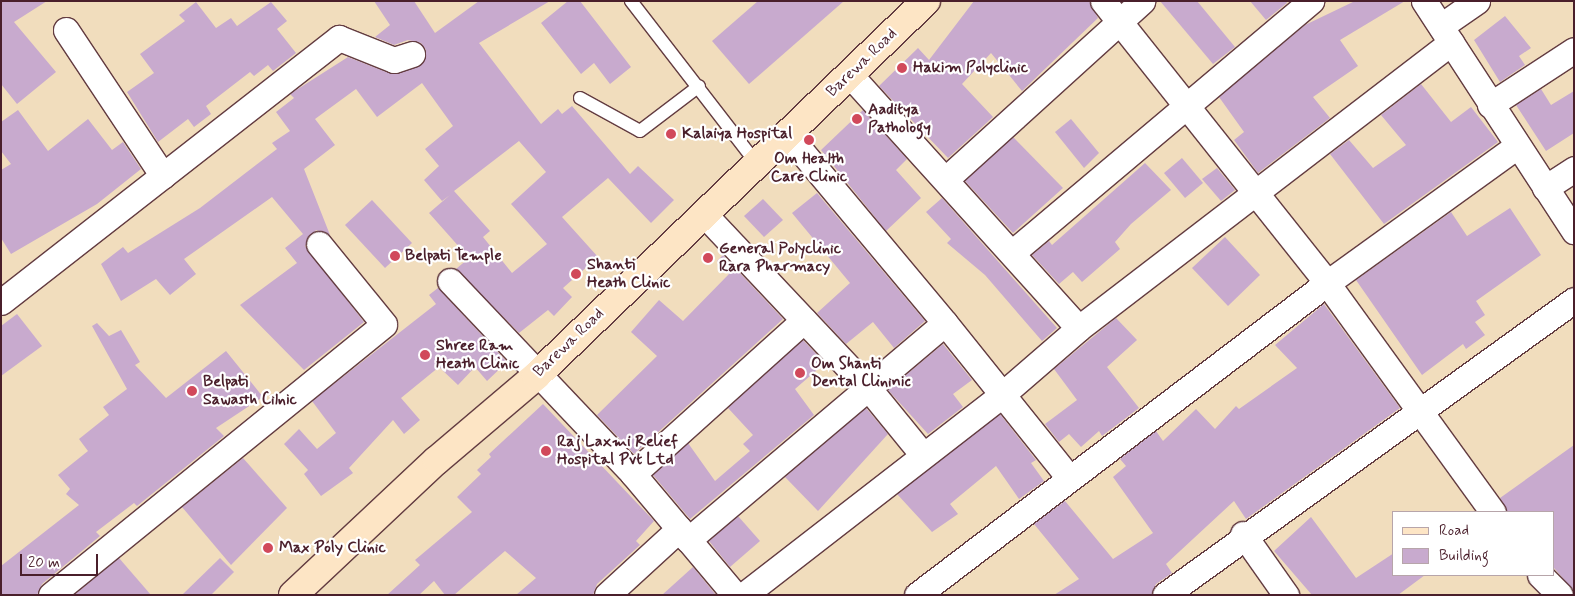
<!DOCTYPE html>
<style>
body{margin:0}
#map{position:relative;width:1575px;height:596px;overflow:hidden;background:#f1ddbd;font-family:Mynerve,sans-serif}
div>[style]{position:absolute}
.building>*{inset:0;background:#c8aace}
.roads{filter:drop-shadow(1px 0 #633c41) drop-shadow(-1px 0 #633c41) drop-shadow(0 1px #633c41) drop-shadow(0 -1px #633c41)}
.lane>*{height:12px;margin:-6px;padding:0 6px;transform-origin:6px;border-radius:6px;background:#fff}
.street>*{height:25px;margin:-12.5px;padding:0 12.5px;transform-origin:12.5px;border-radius:12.5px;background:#fff}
.secondary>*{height:28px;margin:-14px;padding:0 14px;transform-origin:14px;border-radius:14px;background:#fde5c5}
.dots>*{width:14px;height:14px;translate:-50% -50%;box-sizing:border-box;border:2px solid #fff;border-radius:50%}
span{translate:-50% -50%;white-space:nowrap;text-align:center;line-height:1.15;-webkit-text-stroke:4.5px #fff;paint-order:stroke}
.street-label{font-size:16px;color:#4a1f2b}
.poi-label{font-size:16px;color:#4a1f2b;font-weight:700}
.left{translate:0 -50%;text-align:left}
.frame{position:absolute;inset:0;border:2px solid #4a1f2b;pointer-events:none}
.legend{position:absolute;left:1392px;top:511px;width:162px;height:65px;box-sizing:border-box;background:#fff;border:1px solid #b7a5aa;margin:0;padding:6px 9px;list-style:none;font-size:15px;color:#4a1f2b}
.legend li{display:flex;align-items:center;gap:10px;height:25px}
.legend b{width:25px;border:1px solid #b7a5aa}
.scale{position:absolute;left:20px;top:554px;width:78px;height:22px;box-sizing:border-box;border:2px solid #4a1f2b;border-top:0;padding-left:6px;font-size:15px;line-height:18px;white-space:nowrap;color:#4a1f2b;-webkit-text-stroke:4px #fff;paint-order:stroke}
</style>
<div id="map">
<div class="building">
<div style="clip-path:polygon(1px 1px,47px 1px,14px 22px,56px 72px,17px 104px,1px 84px)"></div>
<div style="clip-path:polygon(evenodd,374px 1px,414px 1px,435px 33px,479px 1px,550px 1px,479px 43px,541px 124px,558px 109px,562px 114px,572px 106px,630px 174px,638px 166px,674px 200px,651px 223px,608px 178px,562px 217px,598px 257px,563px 288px,572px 297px,554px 316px,548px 310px,519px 333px,456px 269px,469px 258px,429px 213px,450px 195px,442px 201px,424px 180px,439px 166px,425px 149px,453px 126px,422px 83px,377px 117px,356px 89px,315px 119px,335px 145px,304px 169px,330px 235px,316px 230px,305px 246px,364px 322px,304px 370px,240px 305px,297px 263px,285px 248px,303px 234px,272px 197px,184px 259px,196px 274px,170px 295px,156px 279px,121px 301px,101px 264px,123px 247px,128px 253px,200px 208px,277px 149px,272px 143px,290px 131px,276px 112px,294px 98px,290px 94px,348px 57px,389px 73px,423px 63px,426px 50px,421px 43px,408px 40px,394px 45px,375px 37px,390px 25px,374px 1px,519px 141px,546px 172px,511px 204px,547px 244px,512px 273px,483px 237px,490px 231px,454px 191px,519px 141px)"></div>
<div style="clip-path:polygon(568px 1px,580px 1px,631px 67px,610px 84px,594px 63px,581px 74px,541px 23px)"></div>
<div style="clip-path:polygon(758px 1px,844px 1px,749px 84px,712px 41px)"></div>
<div style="clip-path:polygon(974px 1px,1089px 1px,1098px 18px,1022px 91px,991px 53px,962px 84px,993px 117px,948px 158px,879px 86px,918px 48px,929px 60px)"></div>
<div style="clip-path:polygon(1160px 1px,1197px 1px,1235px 47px,1213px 64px)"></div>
<div style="clip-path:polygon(1250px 1px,1286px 1px,1287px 3px,1266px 20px)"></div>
<div style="clip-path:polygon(1355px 1px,1405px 1px,1340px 40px,1358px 66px,1313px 97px,1330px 118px,1258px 173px,1234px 140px,1244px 132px,1219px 97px,1305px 25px)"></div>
<div style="clip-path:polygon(196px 2px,216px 28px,231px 18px,237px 26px,271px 2px,287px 21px,277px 29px,296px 53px,273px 71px,268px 65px,254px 76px,250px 72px,206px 106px,211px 114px,194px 127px,188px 119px,158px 142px,127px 92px,154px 73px,140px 54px,185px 21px,179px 15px)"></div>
<div style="clip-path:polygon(1505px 16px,1531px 48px,1519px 56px,1525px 65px,1500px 82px,1474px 40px)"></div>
<div style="clip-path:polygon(1421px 84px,1451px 122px,1471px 107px,1498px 142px,1384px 224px,1330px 154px,1349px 140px,1373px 168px,1406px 145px,1381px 115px)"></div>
<div style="clip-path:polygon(1541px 89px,1551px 105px,1574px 91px,1574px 133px,1546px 151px,1516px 105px)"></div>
<div style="clip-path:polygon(18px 110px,48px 151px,88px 119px,112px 150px,123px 142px,141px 169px,97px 204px,11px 254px,1px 238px,1px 170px,11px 164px,1px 151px,1px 122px)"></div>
<div style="clip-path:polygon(863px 110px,907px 159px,896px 170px,921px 198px,886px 231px,821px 150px)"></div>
<div style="clip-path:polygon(1071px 119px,1099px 153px,1084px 168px,1055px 132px)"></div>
<div style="clip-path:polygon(1013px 137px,1063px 188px,1013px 233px,965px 181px)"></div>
<div style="clip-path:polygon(1182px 158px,1203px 183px,1185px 198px,1164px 173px)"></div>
<div style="clip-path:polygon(1145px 163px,1171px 190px,1131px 224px,1115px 242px,1120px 249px,1082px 282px,1073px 272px,1059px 284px,1032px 255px,1049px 241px,1052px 245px)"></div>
<div style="clip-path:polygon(1217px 168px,1235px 190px,1221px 201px,1202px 179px)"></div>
<div style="clip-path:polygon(817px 193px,925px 321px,894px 348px,873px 322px,846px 344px,817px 313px,850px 283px,792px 213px)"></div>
<div style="clip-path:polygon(942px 198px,1057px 328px,1042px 341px,985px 275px,947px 243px,951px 239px,926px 212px)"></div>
<div style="clip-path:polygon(763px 199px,783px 220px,764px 237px,744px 216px)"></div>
<div style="clip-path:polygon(372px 200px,412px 243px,385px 268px,345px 225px)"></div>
<div style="clip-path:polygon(1510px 208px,1541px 255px,1476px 301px,1485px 315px,1475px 322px,1485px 335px,1466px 349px,1463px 344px,1422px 375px,1356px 280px,1451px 212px,1467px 236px)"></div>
<div style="clip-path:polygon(1225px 237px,1260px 275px,1228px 306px,1192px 268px)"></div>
<div style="clip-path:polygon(723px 255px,783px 319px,634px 454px,597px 415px,657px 356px,631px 332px,659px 300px,683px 321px,729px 274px,717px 261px)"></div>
<div style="clip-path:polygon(438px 288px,507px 362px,487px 381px,475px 367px,458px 385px,439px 367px,401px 398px,420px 420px,404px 434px,393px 420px,349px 468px,353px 473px,321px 496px,304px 474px,308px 470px,284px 444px,299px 429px,317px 449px,336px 433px,312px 401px,436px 304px,429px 295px)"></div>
<div style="clip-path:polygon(1324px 304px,1400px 408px,1246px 519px,1234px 501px,1166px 564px,1172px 573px,1156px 584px,1151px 595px,1054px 595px,1079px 579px,1034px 524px,1065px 501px,1113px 559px,1153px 533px,1113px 477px,1126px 466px,1120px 459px,1156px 431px,1163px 441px,1196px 409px,1215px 429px,1236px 406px,1239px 409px,1297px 368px,1275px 345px)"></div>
<div style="clip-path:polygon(17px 314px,42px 346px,1px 376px,1px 326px)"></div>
<div style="clip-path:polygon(1116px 318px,1137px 340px,1107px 367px,1139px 408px,1102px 436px,1099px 431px,1081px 447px,1069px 434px,1059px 442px,1045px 424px,1077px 400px,1054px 369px)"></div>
<div style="clip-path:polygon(97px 323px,109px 336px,121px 330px,140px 362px,135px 365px,166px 398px,226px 351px,263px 397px,216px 428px,224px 436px,137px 506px,134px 503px,96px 532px,100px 536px,42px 584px,37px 595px,1px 595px,1px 566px,79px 505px,66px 494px,70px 489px,58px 475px,88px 451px,79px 439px,109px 415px,103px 407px,127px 389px,92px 326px)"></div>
<div style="clip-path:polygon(803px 340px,825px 363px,795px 389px,814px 415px,690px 519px,653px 475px,688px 443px,715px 481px,750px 451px,743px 444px,753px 435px,728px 408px)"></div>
<div style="clip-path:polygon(943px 344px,972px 380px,953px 394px,963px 407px,928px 434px,888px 390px)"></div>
<div style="clip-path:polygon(543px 404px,654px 521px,636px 541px,640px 545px,597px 584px,593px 595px,516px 595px,536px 578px,505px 551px,454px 595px,445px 595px,434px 581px,419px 595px,387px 595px,420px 565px,415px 560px,472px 512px,457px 497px,481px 474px,477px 470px,491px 457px,489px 454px)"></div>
<div style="clip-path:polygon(866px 408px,888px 434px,818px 511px,785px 477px)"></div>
<div style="clip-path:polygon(1000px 414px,1036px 460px,1031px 463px,1044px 481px,1019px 499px,996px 466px,950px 504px,958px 514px,932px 532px,897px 494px)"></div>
<div style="clip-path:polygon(1574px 445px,1574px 591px,1554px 568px,1554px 512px,1507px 512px,1500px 498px)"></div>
<div style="clip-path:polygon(243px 458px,287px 508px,231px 565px,182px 507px)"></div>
<div style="clip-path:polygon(738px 516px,760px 541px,730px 567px,709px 541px)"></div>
<div style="clip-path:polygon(1311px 517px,1356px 578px,1394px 553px,1394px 575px,1425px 575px,1398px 595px,1312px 595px,1274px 551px)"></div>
<div style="clip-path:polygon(119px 558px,151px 595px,74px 595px)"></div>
<div style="clip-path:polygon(220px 558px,234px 572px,211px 595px,182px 595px)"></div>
<div style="clip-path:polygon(693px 567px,716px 595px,662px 595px)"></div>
</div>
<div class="roads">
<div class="lane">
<div style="left:631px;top:1px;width:205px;rotate:52.3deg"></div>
<div style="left:580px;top:98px;width:68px;rotate:28.8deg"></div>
<div style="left:640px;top:131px;width:74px;rotate:-37.3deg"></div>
</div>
<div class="street">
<div style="left:1103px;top:1px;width:360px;rotate:51.5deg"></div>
<div style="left:1327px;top:283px;width:283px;rotate:54.1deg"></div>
<div style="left:1424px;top:1px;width:275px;rotate:56.9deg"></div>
<div style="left:1441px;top:26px;width:44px;rotate:-34.8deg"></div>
<div style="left:66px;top:30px;width:175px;rotate:56.4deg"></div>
<div style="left:850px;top:75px;width:341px;rotate:47.9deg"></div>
<div style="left:1490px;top:105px;width:100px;rotate:-33.2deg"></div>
<div style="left:787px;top:134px;width:246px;rotate:50.1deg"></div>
<div style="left:946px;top:179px;width:265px;rotate:-42.2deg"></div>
<div style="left:1545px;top:188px;width:35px;rotate:-33deg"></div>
<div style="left:703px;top:213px;width:243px;rotate:46.7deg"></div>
<div style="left:870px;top:390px;width:84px;rotate:50.8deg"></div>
<div style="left:1013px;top:252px;width:390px;rotate:-40.1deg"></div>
<div style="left:450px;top:281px;width:266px;rotate:46.5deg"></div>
<div style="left:633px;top:474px;width:158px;rotate:49.9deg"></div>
<div style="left:1px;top:302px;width:429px;rotate:-38deg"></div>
<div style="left:339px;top:38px;width:59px;rotate:21.8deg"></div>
<div style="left:394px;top:60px;width:19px;rotate:-18deg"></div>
<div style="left:633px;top:474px;width:230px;rotate:-42deg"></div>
<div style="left:1243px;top:534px;width:75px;rotate:54.8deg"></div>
<div style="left:688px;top:540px;width:336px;rotate:-40.2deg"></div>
<div style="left:945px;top:323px;width:198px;rotate:51.3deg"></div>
<div style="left:1540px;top:575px;width:28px;rotate:45deg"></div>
<div style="left:51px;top:595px;width:429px;rotate:-39.1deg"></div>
<div style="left:384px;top:324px;width:103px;rotate:-129.1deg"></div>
<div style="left:607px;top:595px;width:98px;rotate:-42.5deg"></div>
<div style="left:744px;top:595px;width:329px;rotate:-37.8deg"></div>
<div style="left:1004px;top:393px;width:99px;rotate:-40.9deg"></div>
<div style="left:1079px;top:328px;width:469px;rotate:-37.5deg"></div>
<div style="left:917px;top:595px;width:515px;rotate:-37.27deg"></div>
<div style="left:1327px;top:283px;width:234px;rotate:-35.8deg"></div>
<div style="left:1165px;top:595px;width:504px;rotate:-35.8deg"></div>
</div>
<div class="secondary">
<div style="left:293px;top:595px;width:197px;rotate:-43.2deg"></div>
<div style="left:437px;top:460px;width:130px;rotate:-40.3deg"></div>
<div style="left:536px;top:376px;width:541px;rotate:-43.88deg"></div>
</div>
</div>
<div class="dots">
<div style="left:902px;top:68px;background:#d1495b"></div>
<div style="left:857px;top:119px;background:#d1495b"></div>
<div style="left:671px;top:134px;background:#d1495b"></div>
<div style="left:809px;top:140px;background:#d1495b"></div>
<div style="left:395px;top:256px;background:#d1495b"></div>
<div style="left:708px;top:258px;background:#d1495b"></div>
<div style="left:576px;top:274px;background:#d1495b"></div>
<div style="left:425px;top:355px;background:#d1495b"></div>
<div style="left:800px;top:373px;background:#d1495b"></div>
<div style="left:192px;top:391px;background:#d1495b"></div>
<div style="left:546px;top:451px;background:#d1495b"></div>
<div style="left:268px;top:548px;background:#d1495b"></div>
</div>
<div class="street-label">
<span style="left:862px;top:63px;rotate:-44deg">Barewa Road</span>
<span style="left:569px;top:343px;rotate:-44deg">Barewa Road</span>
</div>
<div class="poi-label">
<span class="left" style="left:913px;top:68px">Hakim Polyclinic</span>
<span class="left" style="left:868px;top:119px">Aaditya<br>Pathology</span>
<span class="left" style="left:682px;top:134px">Kalaiya Hospital</span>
<span style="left:809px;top:168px">Om Health<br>Care Clinic</span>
<span class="left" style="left:719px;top:258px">General Polyclinic<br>Rara Pharmacy</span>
<span class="left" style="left:405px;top:256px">Belpati Temple</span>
<span class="left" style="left:587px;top:274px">Shanti<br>Heath Clinic</span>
<span class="left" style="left:436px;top:355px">Shree Ram<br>Heath Clinic</span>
<span class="left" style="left:811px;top:373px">Om Shanti<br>Dental Clininic</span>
<span class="left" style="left:203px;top:391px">Belpati<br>Sawasth Cilnic</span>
<span class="left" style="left:557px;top:451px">Raj Laxmi Relief<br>Hospital Pvt Ltd</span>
<span class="left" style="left:279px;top:548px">Max Poly Clinic</span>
</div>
<div class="frame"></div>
<ul class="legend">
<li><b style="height:6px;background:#fde5c5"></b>Road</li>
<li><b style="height:14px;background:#c8aace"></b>Building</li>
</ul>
<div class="scale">20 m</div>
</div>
